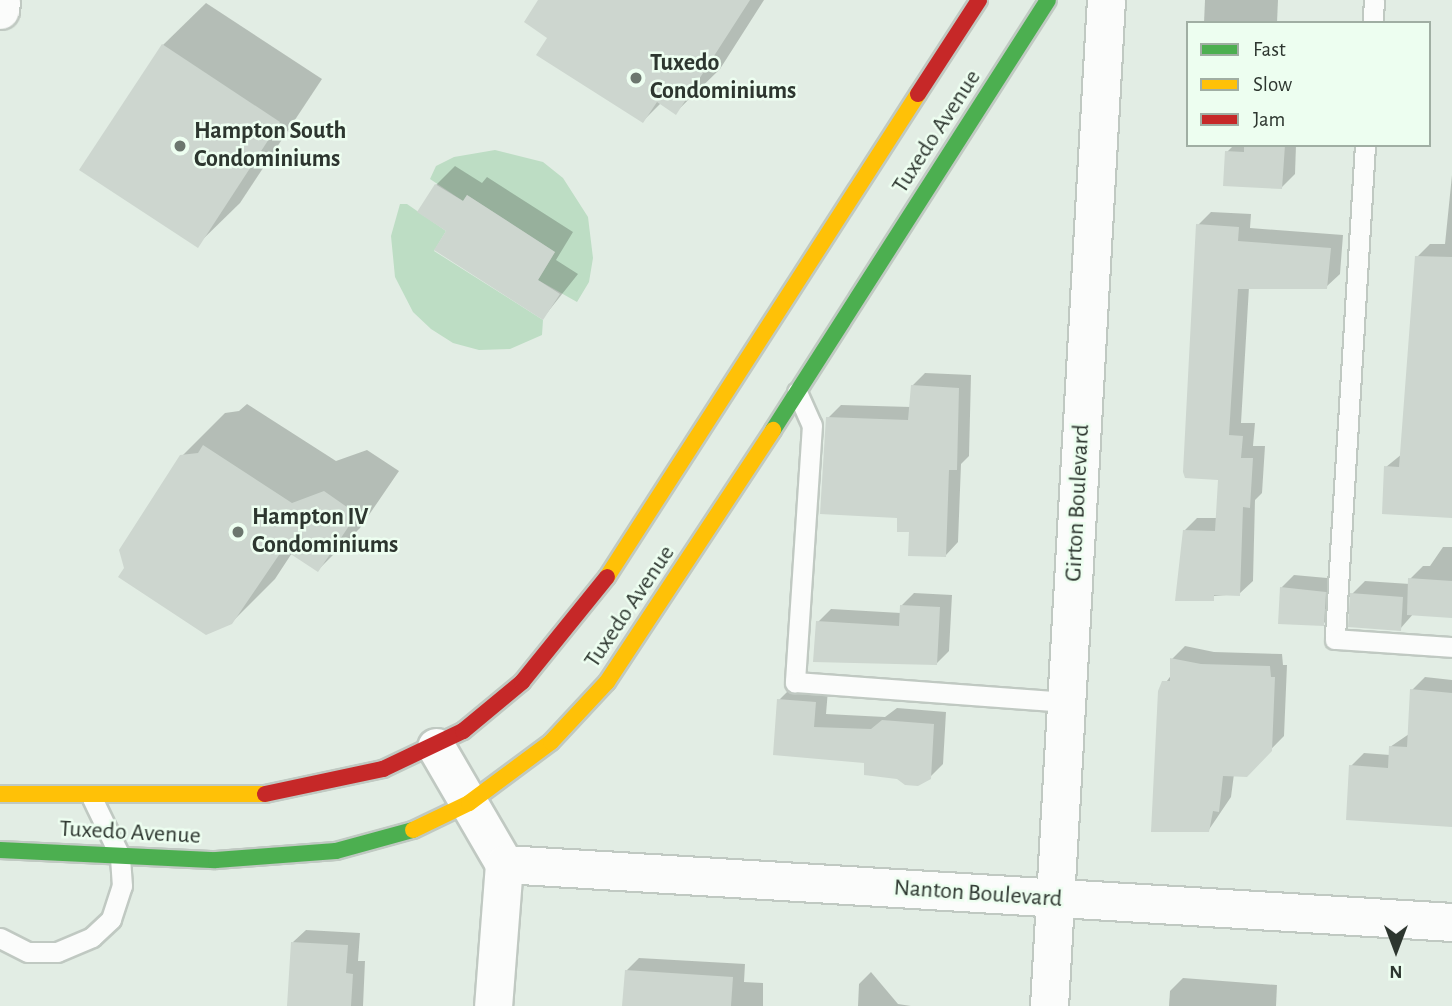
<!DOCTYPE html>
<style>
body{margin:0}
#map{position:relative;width:1452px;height:1006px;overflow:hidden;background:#e2ede4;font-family:"Alegreya Sans",sans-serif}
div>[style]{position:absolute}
.green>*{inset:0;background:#bdddc4}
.shadow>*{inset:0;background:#0003}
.building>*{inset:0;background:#cdd6cf}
.roads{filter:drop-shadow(2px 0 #c0c9c2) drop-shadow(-2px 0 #c0c9c2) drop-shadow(0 2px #c0c9c2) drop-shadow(0 -2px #c0c9c2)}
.lane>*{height:19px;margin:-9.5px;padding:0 9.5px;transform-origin:9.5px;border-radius:9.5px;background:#fbfcfb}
.street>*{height:37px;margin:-18.5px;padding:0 18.5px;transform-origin:18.5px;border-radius:18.5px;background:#fbfcfb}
.fast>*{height:16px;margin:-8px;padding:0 8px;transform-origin:8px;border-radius:8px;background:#4caf50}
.slow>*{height:16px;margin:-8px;padding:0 8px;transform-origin:8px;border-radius:8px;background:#ffc107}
.jam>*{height:16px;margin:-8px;padding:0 8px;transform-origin:8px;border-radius:8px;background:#c62828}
.dots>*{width:19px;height:19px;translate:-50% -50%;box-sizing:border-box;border:4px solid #edfef0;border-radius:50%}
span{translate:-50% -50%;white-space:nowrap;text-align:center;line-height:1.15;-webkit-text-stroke:5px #edfef0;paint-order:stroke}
.poi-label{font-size:24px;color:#2d362f;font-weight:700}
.left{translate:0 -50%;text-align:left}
.street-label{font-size:24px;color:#2d362f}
.legend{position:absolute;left:1186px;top:21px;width:245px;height:126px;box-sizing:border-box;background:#edfef0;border:2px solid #a0aea3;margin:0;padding:9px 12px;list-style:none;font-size:21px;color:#2d362f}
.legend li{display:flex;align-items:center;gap:14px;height:35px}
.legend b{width:35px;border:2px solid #a0aea3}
.north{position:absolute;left:1361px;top:915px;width:70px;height:70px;-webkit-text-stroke:5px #edfef0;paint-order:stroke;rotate:180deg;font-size:19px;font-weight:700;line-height:28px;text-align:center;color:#2d362f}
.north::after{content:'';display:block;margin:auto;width:24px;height:32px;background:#2d362f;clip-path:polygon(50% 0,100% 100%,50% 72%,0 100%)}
</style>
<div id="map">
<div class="green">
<div style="clip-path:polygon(495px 150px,543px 162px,563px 178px,588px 217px,593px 258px,589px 282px,577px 302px,538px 280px,555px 252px,467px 195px,463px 201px,430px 179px,436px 166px,454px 157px)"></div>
<div style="clip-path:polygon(400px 204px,407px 204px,446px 231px,434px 251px,543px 320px,542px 335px,510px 349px,479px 350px,453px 343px,431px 329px,413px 312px,395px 277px,391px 236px)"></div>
</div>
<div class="shadow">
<div style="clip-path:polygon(540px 0,764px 0,720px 69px,676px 112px,661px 103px,643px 121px,549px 37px)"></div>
<div style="clip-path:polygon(1205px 0,1278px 0,1277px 23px,1204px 23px)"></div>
<div style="clip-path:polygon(206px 3px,322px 79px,240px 203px,197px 245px,163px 45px)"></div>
<div style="clip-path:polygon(1234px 145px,1296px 145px,1295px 174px,1282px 187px,1227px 152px)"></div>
<div style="clip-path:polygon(455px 166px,482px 183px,487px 177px,573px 232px,556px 260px,578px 274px,543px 318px,449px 230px,436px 185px)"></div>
<div style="clip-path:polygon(1452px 175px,1452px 517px,1386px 467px,1402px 454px,1417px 257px,1430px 244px,1445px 244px)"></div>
<div style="clip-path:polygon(1211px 212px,1251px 214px,1250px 228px,1343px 235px,1340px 274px,1326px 287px,1249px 287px,1241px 423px,1255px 423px,1253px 446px,1265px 446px,1262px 493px,1255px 500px,1253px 581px,1239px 594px,1177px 599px,1184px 531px,1197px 518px,1217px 518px,1220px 479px,1198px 225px)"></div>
<div style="clip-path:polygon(925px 373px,971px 375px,969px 456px,961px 464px,958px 542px,946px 555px,899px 516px,828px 418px,841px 405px,911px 407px,912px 386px)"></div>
<div style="clip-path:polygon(247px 404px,336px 461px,367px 450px,399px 471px,360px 528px,318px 570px,292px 553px,275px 579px,231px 623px,182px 456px,225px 413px,239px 411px)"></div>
<div style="clip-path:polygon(1443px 547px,1452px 547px,1452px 616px,1414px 613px,1400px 629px,1352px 594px,1365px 581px,1410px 584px,1410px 579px,1423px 566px,1430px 566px)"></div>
<div style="clip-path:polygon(1294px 575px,1338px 579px,1336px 611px,1323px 624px,1281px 588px)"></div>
<div style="clip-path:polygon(914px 593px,952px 595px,949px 651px,936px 664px,818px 622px,831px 609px,901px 613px,901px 606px)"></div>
<div style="clip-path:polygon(1185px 646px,1214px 652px,1282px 654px,1283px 665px,1287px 665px,1284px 736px,1246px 775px,1234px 774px,1231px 797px,1208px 831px,1153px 830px,1159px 692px,1172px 674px,1172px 659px)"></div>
<div style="clip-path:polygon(1425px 677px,1452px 680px,1452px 825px,1351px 766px,1364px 753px,1390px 755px,1390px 747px,1409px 734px,1412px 690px)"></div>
<div style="clip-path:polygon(792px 687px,828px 690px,826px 714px,885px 717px,897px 708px,946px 712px,943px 764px,930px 777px,866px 762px,775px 753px,779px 700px)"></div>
<div style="clip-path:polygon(306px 930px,360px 933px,358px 961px,365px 961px,363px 1006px,289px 1006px,293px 942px)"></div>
<div style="clip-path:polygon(639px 958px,745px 964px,744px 982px,763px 983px,763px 1006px,623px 1006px,626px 971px)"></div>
<div style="clip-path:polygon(871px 972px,898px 1004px,911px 1006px,858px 1006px,859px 984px)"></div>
<div style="clip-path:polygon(1183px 978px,1277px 985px,1276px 1006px,1169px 1006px,1170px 991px)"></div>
</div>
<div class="building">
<div style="clip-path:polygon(538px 0,750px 0,676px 115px,657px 102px,643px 123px,536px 55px,547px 38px,524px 22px)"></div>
<div style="clip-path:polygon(162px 44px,280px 122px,198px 248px,79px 170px)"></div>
<div style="clip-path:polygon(1244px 145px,1285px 145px,1282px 189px,1223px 186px,1225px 151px,1244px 152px)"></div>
<div style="clip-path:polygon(435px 184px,463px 201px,467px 195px,555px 252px,538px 280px,560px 294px,543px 320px,434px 250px,446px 231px,417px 212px)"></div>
<div style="clip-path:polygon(1196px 224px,1239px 227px,1238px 241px,1331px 248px,1327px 289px,1238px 289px,1229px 435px,1243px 436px,1241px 458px,1253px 458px,1250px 508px,1243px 507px,1240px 596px,1214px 595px,1214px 601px,1175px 601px,1183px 530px,1215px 531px,1218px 480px,1185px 478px,1183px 472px)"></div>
<div style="clip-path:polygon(1415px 256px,1452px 257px,1452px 518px,1382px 514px,1384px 466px,1399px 467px)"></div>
<div style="clip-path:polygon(911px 385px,959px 388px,957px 470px,949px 470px,946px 557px,908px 556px,909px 532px,897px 532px,897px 518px,820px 514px,826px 417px,908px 420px)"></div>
<div style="clip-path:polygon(203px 445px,292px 503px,324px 491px,357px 514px,318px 572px,283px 549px,232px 624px,206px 635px,118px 577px,124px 568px,119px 550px,180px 455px,198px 453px)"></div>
<div style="clip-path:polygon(1408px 578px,1452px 581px,1452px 618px,1407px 615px)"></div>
<div style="clip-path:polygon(1280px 587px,1326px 592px,1324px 626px,1278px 624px)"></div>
<div style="clip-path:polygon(1350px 593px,1403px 597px,1401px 631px,1348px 627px)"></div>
<div style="clip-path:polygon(900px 605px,940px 607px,937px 665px,813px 662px,816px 621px,899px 626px)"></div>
<div style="clip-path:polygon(1170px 658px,1201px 664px,1270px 666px,1271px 677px,1275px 677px,1272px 751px,1247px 777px,1223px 776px,1219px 812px,1213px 811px,1209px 832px,1151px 832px,1158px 691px,1162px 681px,1170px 681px)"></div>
<div style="clip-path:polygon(1410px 689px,1452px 693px,1452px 827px,1346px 820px,1349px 765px,1388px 768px,1389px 746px,1407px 747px)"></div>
<div style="clip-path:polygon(777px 699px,816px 702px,814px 727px,871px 729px,882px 720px,934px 724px,931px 779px,918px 786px,905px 785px,897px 779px,864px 775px,864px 763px,773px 755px)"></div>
<div style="clip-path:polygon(291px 942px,348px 945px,346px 973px,353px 974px,351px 1006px,287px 1006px)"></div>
<div style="clip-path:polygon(625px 970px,733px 977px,731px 1006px,622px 1006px)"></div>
</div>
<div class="roads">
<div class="lane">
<div style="left:1373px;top:23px;width:23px;rotate:-88deg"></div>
<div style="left:1365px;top:145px;width:495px;rotate:93.5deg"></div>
<div style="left:1335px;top:639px;width:117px;rotate:3.9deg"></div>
<div style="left:797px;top:392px;width:36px;rotate:66deg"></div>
<div style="left:812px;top:425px;width:258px;rotate:93.8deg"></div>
<div style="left:795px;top:682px;width:273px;rotate:4.2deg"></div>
<div style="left:0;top:938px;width:31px;rotate:27deg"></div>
<div style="left:28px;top:952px;width:29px"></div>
<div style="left:57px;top:952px;width:38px;rotate:-23deg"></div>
<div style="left:92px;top:937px;width:26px;rotate:-43deg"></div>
<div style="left:111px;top:919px;width:35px;rotate:-72deg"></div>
<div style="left:122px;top:886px;width:30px;rotate:-94deg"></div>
<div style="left:120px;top:856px;width:64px;rotate:-115.8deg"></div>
</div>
<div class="street">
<div style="left:0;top:10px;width:10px;rotate:-84deg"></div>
<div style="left:436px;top:747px;width:135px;rotate:59.8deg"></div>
<div style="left:504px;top:864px;width:142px;rotate:94.4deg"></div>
<div style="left:504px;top:864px;width:950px;rotate:3.5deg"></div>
<div style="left:1049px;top:1006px;width:1008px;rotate:-86.76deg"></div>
</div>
<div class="fast">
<div style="left:773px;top:430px;width:510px;rotate:-57.4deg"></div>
<div style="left:0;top:850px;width:216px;rotate:2.7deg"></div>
<div style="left:216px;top:860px;width:120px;rotate:-4.3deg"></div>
<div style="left:336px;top:851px;width:80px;rotate:-15.3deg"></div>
</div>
<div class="slow">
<div style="left:607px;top:577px;width:574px;rotate:-57.22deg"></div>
<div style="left:0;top:794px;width:265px"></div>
<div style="left:413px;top:830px;width:62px;rotate:-25.7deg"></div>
<div style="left:469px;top:803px;width:102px;rotate:-36.6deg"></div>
<div style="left:551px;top:742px;width:82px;rotate:-47deg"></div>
<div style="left:607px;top:682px;width:302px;rotate:-56.6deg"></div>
</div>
<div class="jam">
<div style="left:918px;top:94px;width:112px;rotate:-57deg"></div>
<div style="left:265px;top:794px;width:121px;rotate:-12deg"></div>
<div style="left:383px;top:769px;width:89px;rotate:-25.4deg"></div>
<div style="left:463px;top:731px;width:77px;rotate:-39.7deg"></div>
<div style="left:522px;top:682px;width:135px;rotate:-51deg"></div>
</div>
</div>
<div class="dots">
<div style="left:636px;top:78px;background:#6c766e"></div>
<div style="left:180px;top:146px;background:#6c766e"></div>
<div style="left:238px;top:532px;background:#6c766e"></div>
</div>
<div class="poi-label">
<span class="left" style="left:650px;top:78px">Tuxedo<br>Condominiums</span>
<span class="left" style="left:194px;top:146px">Hampton South<br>Condominiums</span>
<span class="left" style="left:252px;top:532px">Hampton IV<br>Condominiums</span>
</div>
<div class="street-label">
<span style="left:937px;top:132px;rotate:-57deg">Tuxedo Avenue</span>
<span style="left:1078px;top:503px;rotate:-87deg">Girton Boulevard</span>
<span style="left:630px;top:607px;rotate:-56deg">Tuxedo Avenue</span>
<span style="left:130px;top:833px;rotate:3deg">Tuxedo Avenue</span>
<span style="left:978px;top:894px;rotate:4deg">Nanton Boulevard</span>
</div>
<ul class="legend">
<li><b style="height:9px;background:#4caf50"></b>Fast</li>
<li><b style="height:9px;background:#ffc107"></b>Slow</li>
<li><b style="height:9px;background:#c62828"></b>Jam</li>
</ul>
<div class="north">N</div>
</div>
